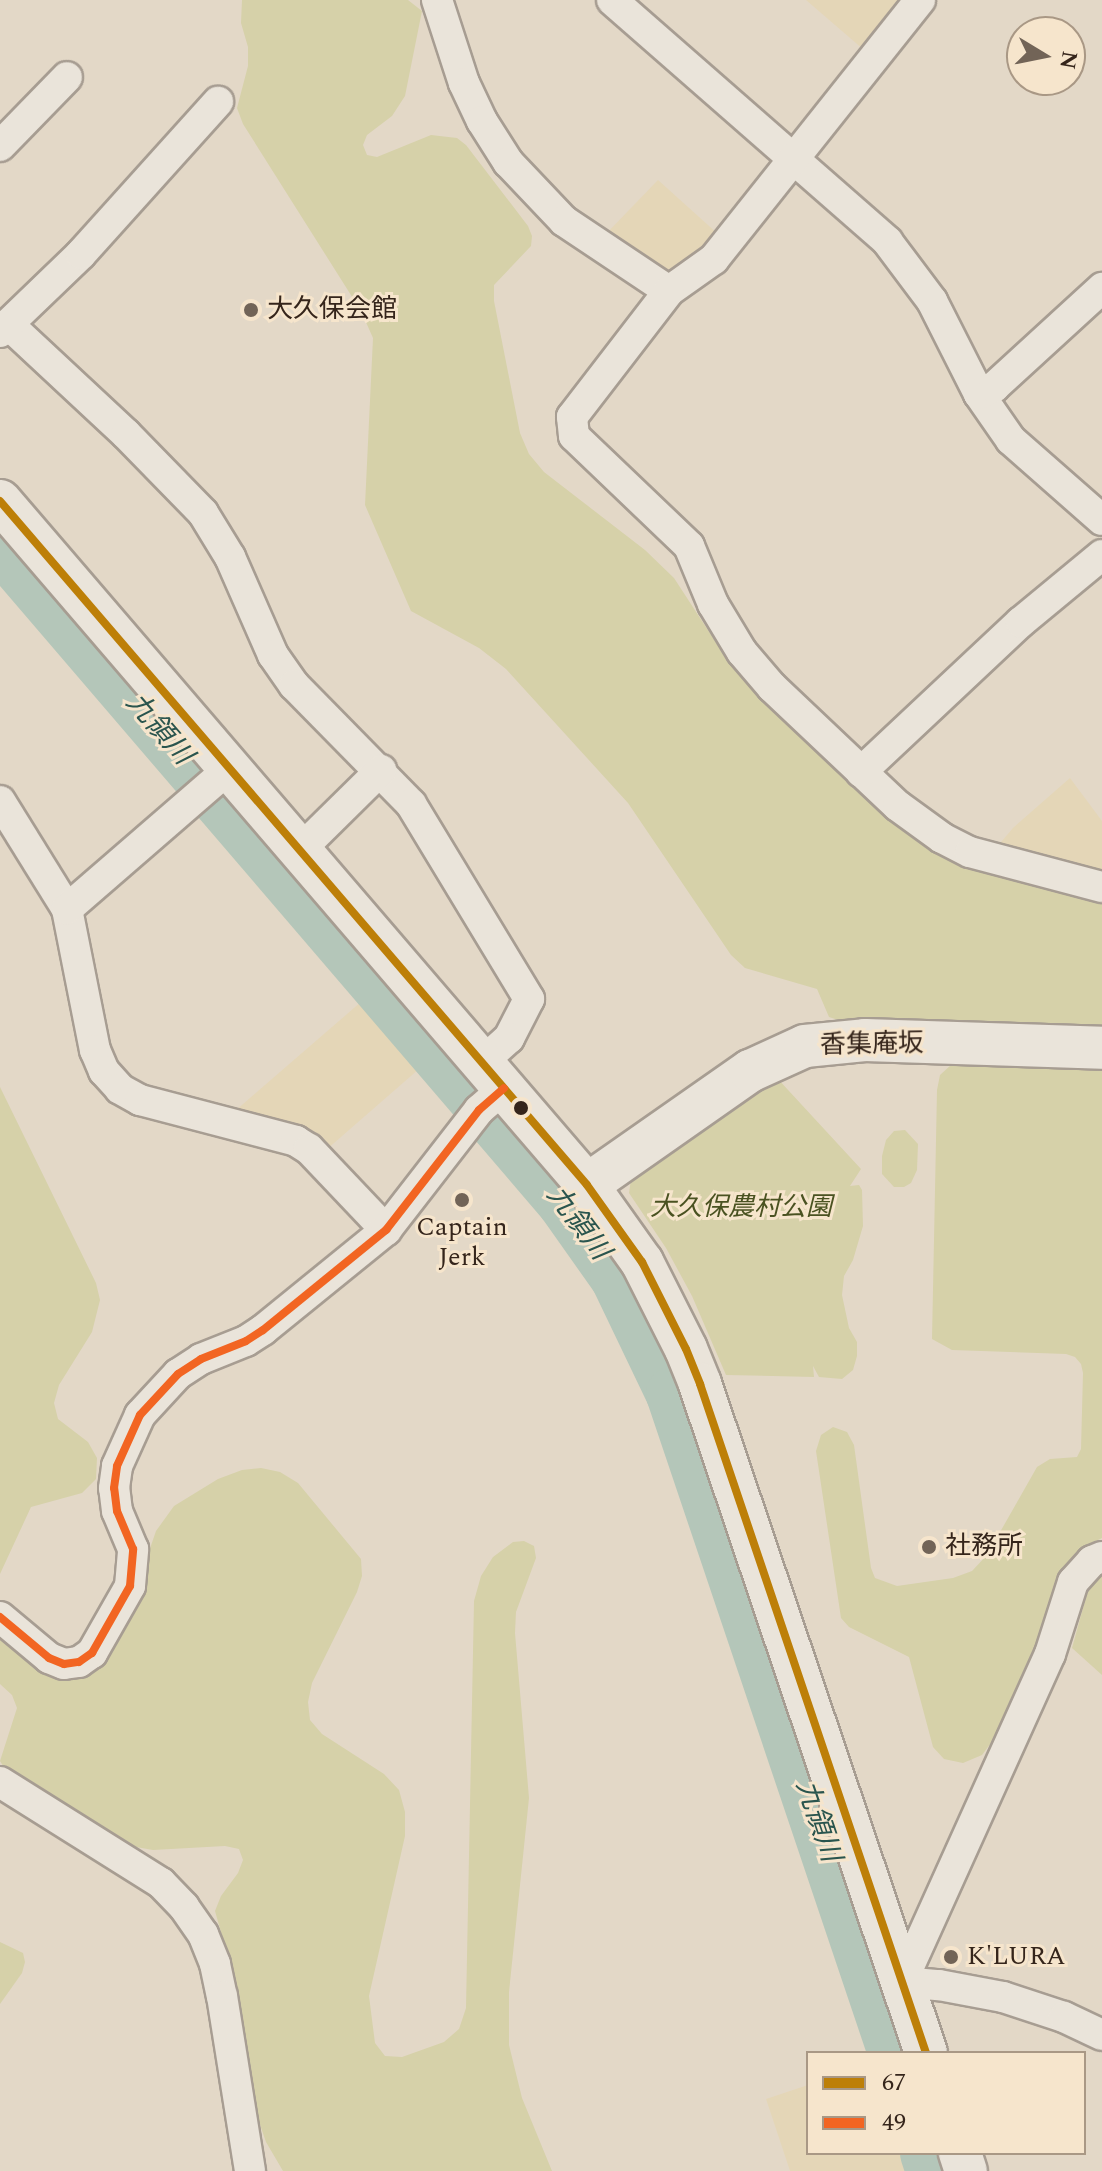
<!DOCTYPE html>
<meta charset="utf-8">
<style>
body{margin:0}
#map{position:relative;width:1102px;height:2171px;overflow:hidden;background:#e3d8c7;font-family:Spectral,"Noto Sans JP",serif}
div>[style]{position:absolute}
.farmland>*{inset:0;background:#e4d6b7}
.green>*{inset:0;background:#d6d1a9}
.river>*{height:56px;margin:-28px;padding:0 28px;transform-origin:28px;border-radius:28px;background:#b4c6b9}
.roads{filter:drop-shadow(2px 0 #a79d92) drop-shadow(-2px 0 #a79d92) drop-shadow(0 2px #a79d92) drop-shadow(0 -2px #a79d92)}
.street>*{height:30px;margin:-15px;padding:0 15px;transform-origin:15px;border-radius:15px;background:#eae4da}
.secondary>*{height:42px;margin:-21px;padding:0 21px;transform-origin:21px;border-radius:21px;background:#eae4da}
.bus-1>*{height:8px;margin:-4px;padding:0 4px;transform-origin:4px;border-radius:4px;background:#bd7f08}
.bus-2>*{height:8px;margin:-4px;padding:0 4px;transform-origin:4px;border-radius:4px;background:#f26522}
.dots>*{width:22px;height:22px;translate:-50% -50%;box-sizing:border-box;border:4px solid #f6e5cc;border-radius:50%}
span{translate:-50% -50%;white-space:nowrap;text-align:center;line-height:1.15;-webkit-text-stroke:6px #f6e5cc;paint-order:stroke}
.poi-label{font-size:26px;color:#35251b}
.left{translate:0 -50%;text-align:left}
.street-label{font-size:26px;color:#35251b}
.park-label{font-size:26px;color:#4a5221;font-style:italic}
.water-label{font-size:28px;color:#2a554e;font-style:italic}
.legend{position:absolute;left:806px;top:2051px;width:280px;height:104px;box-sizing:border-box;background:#f6e5cc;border:2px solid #a99885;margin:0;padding:10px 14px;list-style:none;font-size:24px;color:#35251b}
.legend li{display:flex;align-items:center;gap:16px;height:40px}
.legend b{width:40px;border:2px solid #a99885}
.north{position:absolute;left:1006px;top:16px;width:80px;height:80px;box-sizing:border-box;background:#f6e5cc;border:2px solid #a99885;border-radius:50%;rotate:100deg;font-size:22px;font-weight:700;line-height:32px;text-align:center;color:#35251b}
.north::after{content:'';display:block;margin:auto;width:28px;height:36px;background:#726457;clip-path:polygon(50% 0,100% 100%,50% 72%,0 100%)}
</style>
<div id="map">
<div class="farmland">
<div style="clip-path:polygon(806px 0,905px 0,864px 50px)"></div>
<div style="clip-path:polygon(658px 180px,719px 235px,706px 250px,667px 278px,603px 237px)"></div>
<div style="clip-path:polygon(1070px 778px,1102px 821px,1102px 875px,996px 848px,1013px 828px)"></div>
<div style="clip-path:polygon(369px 995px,427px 1062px,326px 1150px,235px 1111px)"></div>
<div style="clip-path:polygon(808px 2085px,808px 2153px,914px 2153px,920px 2171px,790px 2171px,766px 2099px)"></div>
</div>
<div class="green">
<div style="clip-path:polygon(242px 0,408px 0,422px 11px,405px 96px,392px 116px,367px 135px,363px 145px,367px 155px,377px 157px,431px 135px,457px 138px,466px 145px,528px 226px,532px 236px,531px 246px,494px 285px,494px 301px,520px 433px,529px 454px,544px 472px,645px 550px,674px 578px,728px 661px,760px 699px,888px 819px,934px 852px,964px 867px,1102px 903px,1102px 1030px,838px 1020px,829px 1017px,817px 989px,745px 968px,731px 955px,628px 803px,506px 669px,479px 648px,411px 611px,365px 505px,373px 338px,361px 311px,243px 124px,237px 108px,248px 66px,248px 47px,241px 23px)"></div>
<div style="clip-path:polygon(964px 1064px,1102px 1067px,1102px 1538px,1082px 1548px,1059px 1574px,1035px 1648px,994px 1739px,982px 1755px,963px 1763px,944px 1759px,933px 1747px,909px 1657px,849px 1627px,841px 1618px,816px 1451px,821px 1435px,833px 1427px,847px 1432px,854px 1445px,871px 1568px,875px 1578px,897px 1586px,953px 1578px,972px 1571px,987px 1555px,1037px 1467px,1050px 1459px,1077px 1457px,1081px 1449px,1083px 1373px,1081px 1364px,1075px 1357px,1066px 1354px,952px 1350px,932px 1339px,937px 1090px,940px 1075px,951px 1065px)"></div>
<div style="clip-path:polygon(777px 1078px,861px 1169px,850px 1186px,859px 1185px,862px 1190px,863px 1226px,853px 1260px,844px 1276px,842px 1295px,849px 1328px,857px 1342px,857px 1356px,853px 1370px,842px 1379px,819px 1377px,813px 1366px,814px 1377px,726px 1375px,692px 1296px,666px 1248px,629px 1193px,631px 1179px)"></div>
<div style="clip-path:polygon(0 1087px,96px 1283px,100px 1300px,92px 1332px,59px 1385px,54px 1403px,58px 1419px,88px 1442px,97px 1458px,96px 1479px,82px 1493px,31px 1507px,0 1574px)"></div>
<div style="clip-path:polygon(905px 1130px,918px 1144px,917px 1170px,911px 1183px,904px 1187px,894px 1187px,882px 1174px,882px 1156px,886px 1140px,894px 1131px)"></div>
<div style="clip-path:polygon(261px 1468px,280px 1472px,298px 1483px,361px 1559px,362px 1576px,357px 1592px,312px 1683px,308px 1702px,310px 1720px,322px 1734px,384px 1774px,399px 1790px,405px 1812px,405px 1836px,369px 1996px,375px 2043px,385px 2056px,402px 2057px,444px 2042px,459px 2029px,466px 2008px,474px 1601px,481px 1576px,493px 1557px,513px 1542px,524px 1541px,534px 1546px,536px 1558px,516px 1612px,515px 1633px,529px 1798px,509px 1992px,509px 2045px,522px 2098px,552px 2171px,283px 2171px,266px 2142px,257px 2116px,238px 1992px,215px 1911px,221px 1896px,238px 1873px,243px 1860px,239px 1849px,225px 1846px,153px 1850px,136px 1847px,5px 1769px,0 1761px,17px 1708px,12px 1695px,0 1684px,0 1640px,13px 1643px,62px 1676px,145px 1563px,156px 1531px,174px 1506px,218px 1479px,242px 1470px)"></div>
<div style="clip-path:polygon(1102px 1574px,1102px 1675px,1072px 1648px,1088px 1590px)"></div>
<div style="clip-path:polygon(0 1942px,23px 1953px,25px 1962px,22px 1973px,0 2004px)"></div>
</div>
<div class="river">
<div style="left:0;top:543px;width:868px;rotate:49.39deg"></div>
<div style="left:565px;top:1202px;width:92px;rotate:54.8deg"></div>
<div style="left:618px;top:1277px;width:130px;rotate:64.4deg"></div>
<div style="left:674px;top:1394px;width:695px;rotate:71.38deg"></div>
<div style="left:928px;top:2153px;width:19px;rotate:72deg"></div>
</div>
<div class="roads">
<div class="street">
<div style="left:437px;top:0;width:87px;rotate:72deg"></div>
<div style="left:464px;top:83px;width:42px;rotate:64.7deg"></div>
<div style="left:482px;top:121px;width:49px;rotate:57.6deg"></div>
<div style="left:508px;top:162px;width:81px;rotate:46.5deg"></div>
<div style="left:564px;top:221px;width:126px;rotate:33.7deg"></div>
<div style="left:612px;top:0;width:366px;rotate:41.2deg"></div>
<div style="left:887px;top:241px;width:75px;rotate:53.1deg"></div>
<div style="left:932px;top:301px;width:104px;rotate:63.2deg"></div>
<div style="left:979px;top:394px;width:56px;rotate:55.2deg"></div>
<div style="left:1011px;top:440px;width:121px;rotate:41.3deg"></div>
<div style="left:920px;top:0;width:331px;rotate:128.5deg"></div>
<div style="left:714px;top:259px;width:55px;rotate:144.6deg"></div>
<div style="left:669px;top:291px;width:159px;rotate:127.6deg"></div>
<div style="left:572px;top:417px;width:19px;rotate:84deg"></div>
<div style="left:574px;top:436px;width:159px;rotate:43.7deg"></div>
<div style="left:689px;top:546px;width:63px;rotate:67.5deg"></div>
<div style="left:713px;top:604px;width:56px;rotate:58.9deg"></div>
<div style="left:742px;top:652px;width:46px;rotate:49.4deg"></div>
<div style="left:772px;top:687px;width:173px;rotate:43.4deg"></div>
<div style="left:898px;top:806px;width:54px;rotate:36deg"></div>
<div style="left:942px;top:838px;width:31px;rotate:27deg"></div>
<div style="left:970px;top:852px;width:137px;rotate:14.9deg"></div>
<div style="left:0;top:146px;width:96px;rotate:-45.8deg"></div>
<div style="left:8px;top:324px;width:161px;rotate:43deg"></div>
<div style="left:126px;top:434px;width:110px;rotate:45.7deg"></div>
<div style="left:203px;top:513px;width:52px;rotate:58.5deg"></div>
<div style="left:230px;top:557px;width:107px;rotate:66.3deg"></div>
<div style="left:273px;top:655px;width:37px;rotate:55deg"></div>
<div style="left:294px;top:685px;width:167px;rotate:45.5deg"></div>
<div style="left:411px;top:804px;width:228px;rotate:58.8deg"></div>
<div style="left:529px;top:999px;width:44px;rotate:117.1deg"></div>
<div style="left:509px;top:1038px;width:36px;rotate:138deg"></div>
<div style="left:0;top:332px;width:112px;rotate:-43.9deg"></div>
<div style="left:81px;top:254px;width:205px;rotate:-48deg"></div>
<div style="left:979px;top:394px;width:17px;rotate:-25deg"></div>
<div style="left:994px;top:387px;width:147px;rotate:-42.5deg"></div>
<div style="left:861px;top:772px;width:219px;rotate:-43.2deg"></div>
<div style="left:1021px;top:622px;width:105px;rotate:-39.6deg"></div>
<div style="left:0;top:801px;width:127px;rotate:58.2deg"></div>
<div style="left:67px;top:909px;width:144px;rotate:78.8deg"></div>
<div style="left:95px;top:1050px;width:23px;rotate:67deg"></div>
<div style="left:104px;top:1071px;width:24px;rotate:48deg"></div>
<div style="left:120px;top:1089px;width:23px;rotate:29deg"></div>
<div style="left:140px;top:1100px;width:161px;rotate:14.7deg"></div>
<div style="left:296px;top:1141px;width:15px;rotate:32deg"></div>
<div style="left:309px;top:1149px;width:112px;rotate:46.5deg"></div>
<div style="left:300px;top:850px;width:114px;rotate:-44.6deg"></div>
<div style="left:67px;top:909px;width:216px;rotate:-40.9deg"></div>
<div style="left:1102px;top:1557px;width:11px;rotate:158deg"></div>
<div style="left:1092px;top:1561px;width:28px;rotate:132deg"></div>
<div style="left:1073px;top:1582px;width:76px;rotate:107.7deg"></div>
<div style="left:1050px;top:1654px;width:360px;rotate:114.3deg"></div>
<div style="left:902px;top:1982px;width:37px;rotate:5deg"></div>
<div style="left:939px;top:1985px;width:65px;rotate:10.6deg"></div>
<div style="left:1003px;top:1997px;width:64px;rotate:18.2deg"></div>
<div style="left:1064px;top:2017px;width:42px;rotate:25.3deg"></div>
<div style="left:0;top:1617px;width:64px;rotate:39.9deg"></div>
<div style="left:49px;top:1658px;width:16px;rotate:22deg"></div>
<div style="left:64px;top:1664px;width:15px;rotate:-8deg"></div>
<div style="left:79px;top:1662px;width:16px;rotate:-35deg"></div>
<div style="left:92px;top:1653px;width:77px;rotate:-60.4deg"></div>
<div style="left:130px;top:1586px;width:37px;rotate:-85deg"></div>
<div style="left:133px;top:1549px;width:41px;rotate:-112.8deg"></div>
<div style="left:117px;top:1511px;width:23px;rotate:-97deg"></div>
<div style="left:114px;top:1488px;width:22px;rotate:-82deg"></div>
<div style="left:117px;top:1466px;width:56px;rotate:-65.7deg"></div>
<div style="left:140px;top:1415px;width:56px;rotate:-47.2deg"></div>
<div style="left:178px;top:1374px;width:27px;rotate:-33deg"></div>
<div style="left:201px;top:1359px;width:48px;rotate:-21.8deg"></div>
<div style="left:246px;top:1341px;width:20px;rotate:-33deg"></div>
<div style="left:263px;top:1330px;width:159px;rotate:-39.1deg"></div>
<div style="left:386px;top:1230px;width:152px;rotate:-52.2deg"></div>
<div style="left:479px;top:1110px;width:33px;rotate:-41deg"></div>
<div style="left:0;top:1782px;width:190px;rotate:32.1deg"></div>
<div style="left:161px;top:1883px;width:33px;rotate:46deg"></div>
<div style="left:184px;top:1907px;width:33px;rotate:55deg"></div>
<div style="left:203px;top:1934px;width:32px;rotate:68deg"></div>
<div style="left:215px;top:1964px;width:33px;rotate:78deg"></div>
<div style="left:222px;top:1996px;width:177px;rotate:80.9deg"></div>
</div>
<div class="secondary">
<div style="left:0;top:501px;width:901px;rotate:49.36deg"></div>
<div style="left:587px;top:1185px;width:95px;rotate:54.5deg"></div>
<div style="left:642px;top:1262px;width:97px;rotate:63.2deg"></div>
<div style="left:686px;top:1349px;width:38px;rotate:68deg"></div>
<div style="left:700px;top:1384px;width:706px;rotate:71.33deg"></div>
<div style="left:587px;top:1185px;width:199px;rotate:-35deg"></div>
<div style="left:750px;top:1071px;width:60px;rotate:-24.4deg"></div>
<div style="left:805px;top:1046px;width:60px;rotate:-5.7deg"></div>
<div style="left:865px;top:1040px;width:237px;rotate:1.9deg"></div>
<div style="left:960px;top:2153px;width:19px;rotate:72deg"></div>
</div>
</div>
<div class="bus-1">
<div style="left:0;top:501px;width:901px;rotate:49.36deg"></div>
<div style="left:587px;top:1185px;width:95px;rotate:54.5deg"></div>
<div style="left:642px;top:1262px;width:97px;rotate:63.2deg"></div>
<div style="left:686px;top:1349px;width:38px;rotate:68deg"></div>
<div style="left:700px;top:1384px;width:706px;rotate:71.33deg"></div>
</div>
<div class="bus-2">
<div style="left:0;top:1617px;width:64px;rotate:39.9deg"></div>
<div style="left:49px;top:1658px;width:16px;rotate:22deg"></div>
<div style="left:64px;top:1664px;width:15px;rotate:-8deg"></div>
<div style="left:79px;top:1662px;width:16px;rotate:-35deg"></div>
<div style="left:92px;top:1653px;width:77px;rotate:-60.4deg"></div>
<div style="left:130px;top:1586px;width:37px;rotate:-85deg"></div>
<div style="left:133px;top:1549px;width:41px;rotate:-112.8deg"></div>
<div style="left:117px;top:1511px;width:23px;rotate:-97deg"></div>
<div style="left:114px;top:1488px;width:22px;rotate:-82deg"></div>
<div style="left:117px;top:1466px;width:56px;rotate:-65.7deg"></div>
<div style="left:140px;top:1415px;width:56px;rotate:-47.2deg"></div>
<div style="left:178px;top:1374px;width:27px;rotate:-33deg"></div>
<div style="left:201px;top:1359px;width:48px;rotate:-21.8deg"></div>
<div style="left:246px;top:1341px;width:20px;rotate:-33deg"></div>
<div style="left:263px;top:1330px;width:159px;rotate:-39.1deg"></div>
<div style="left:386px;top:1230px;width:152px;rotate:-52.2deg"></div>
<div style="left:479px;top:1110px;width:33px;rotate:-41deg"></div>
</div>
<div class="dots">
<div style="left:251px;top:310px;background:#726457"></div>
<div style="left:521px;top:1108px;background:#35251b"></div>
<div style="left:462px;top:1200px;background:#726457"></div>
<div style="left:929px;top:1547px;background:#726457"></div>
<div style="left:951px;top:1957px;background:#726457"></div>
</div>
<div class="poi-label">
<span class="left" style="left:267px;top:310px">大久保会館</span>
<span style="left:462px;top:1243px">Captain<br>Jerk</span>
<span class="left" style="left:945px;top:1547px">社務所</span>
<span class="left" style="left:967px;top:1957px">K'LURA</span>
</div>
<div class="street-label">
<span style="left:872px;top:1045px;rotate:-1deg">香集庵坂</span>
</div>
<div class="park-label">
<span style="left:741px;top:1208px">大久保農村公園</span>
</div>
<div class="water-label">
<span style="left:159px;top:729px;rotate:49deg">九領川</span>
<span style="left:578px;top:1223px;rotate:53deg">九領川</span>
<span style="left:818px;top:1821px;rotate:71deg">九領川</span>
</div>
<ul class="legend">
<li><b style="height:10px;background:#bd7f08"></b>67</li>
<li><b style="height:10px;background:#f26522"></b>49</li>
</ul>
<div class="north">N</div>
</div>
